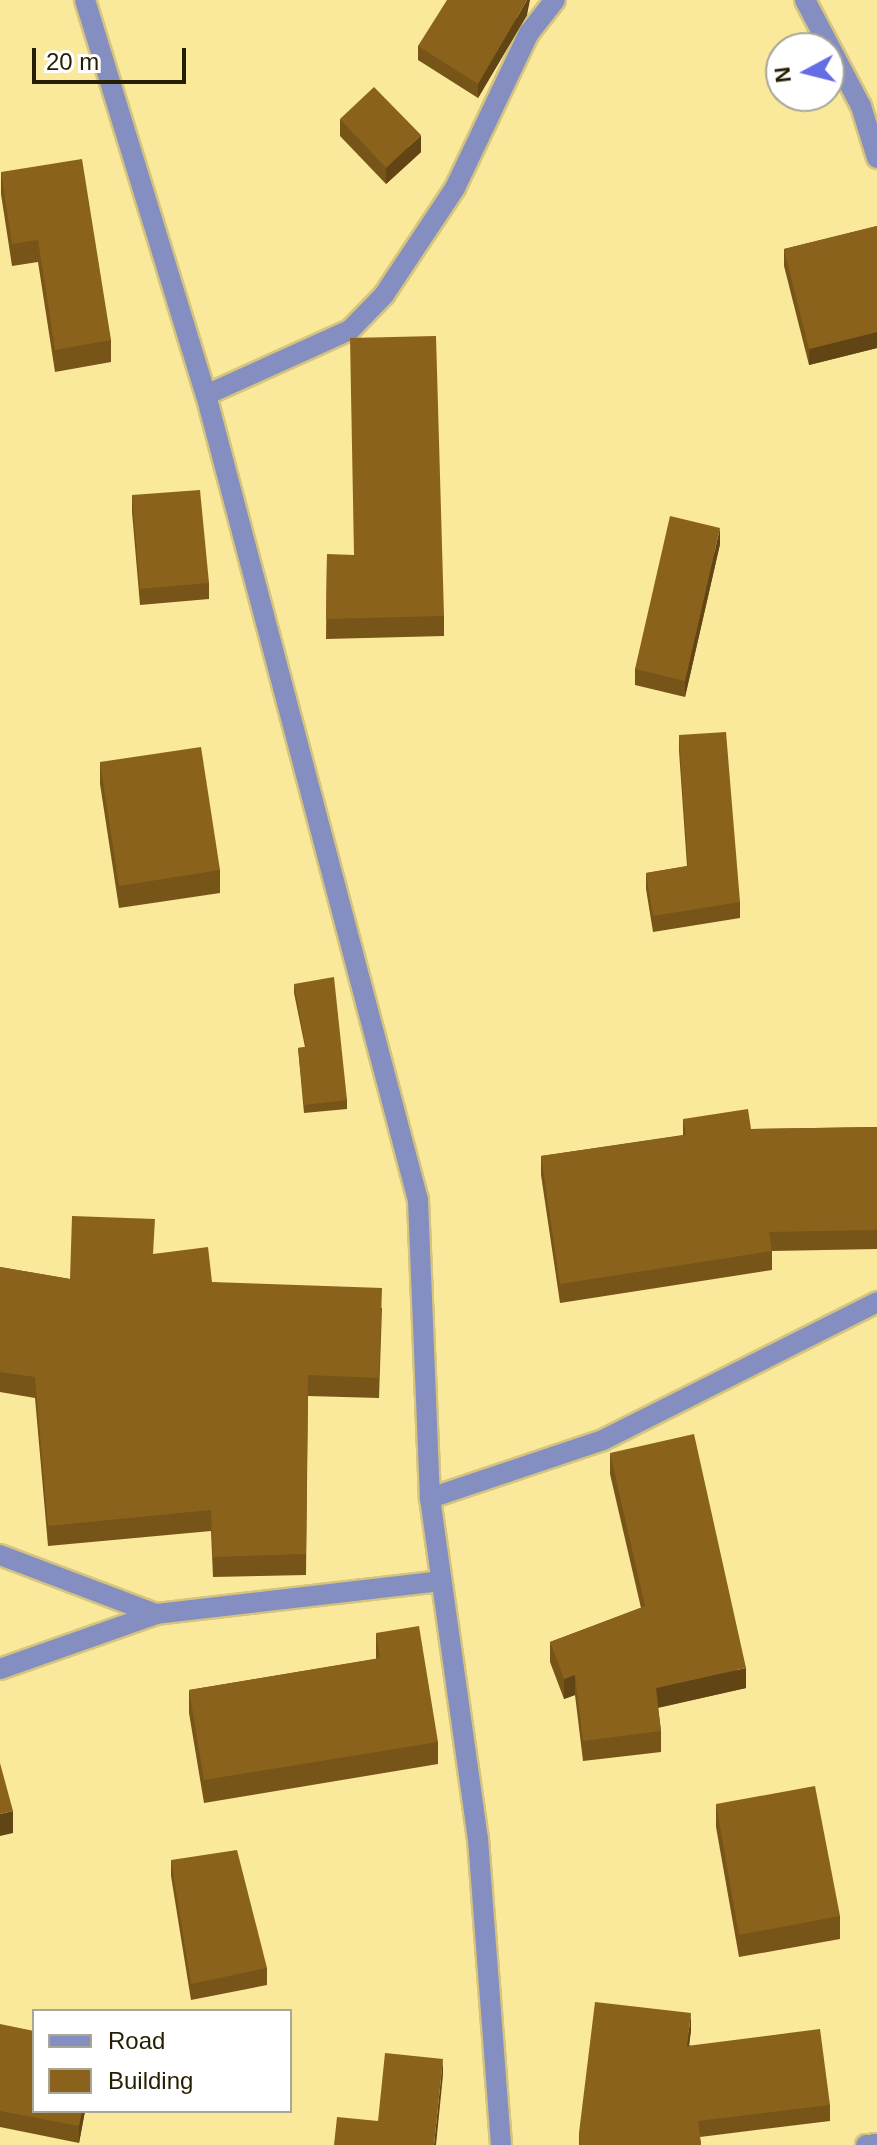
<!DOCTYPE html>
<style>
body{margin:0}
#map{position:relative;width:877px;height:2145px;overflow:hidden;background:#fae89b;font-family:Arial,sans-serif}
div>[style]{position:absolute}
.roads{filter:drop-shadow(2px 0 #d4c47f) drop-shadow(-2px 0 #d4c47f) drop-shadow(0 2px #d4c47f) drop-shadow(0 -2px #d4c47f)}
.minor>*{height:20px;margin:-10px;padding:0 10px;transform-origin:10px;border-radius:10px;background:#848ec0}
.wall>*{inset:0;background:#775418}
.shaded-wall>*{inset:0;background:#614514}
.building>*{inset:0;background:#8a621c}
span{translate:-50% -50%;white-space:nowrap;text-align:center;line-height:1.15;-webkit-text-stroke:6px #fff;paint-order:stroke}
.legend{position:absolute;left:32px;top:2009px;width:260px;height:104px;box-sizing:border-box;background:#fff;border:2px solid #a8a599;margin:0;padding:10px 14px;list-style:none;font-size:24px;color:#261e00}
.legend li{display:flex;align-items:center;gap:16px;height:40px}
.legend b{width:40px;border:2px solid #a8a599}
.north{position:absolute;left:765px;top:32px;width:80px;height:80px;box-sizing:border-box;background:#fff;border:2px solid #a8a599;border-radius:50%;rotate:263deg;font-size:22px;font-weight:700;line-height:32px;text-align:center;color:#261e00}
.north::after{content:'';display:block;margin:auto;width:28px;height:36px;background:#646de6;clip-path:polygon(50% 0,100% 100%,50% 72%,0 100%)}
.scale{position:absolute;left:32px;top:48px;width:154px;height:36px;box-sizing:border-box;border:4px solid #261e00;border-top:0;padding-left:10px;font-size:24px;line-height:28px;white-space:nowrap;color:#261e00;-webkit-text-stroke:6px #fff;paint-order:stroke}
</style>
<div id="map">
<div class="roads">
<div class="minor">
<div style="left:85px;top:0;width:413px;rotate:73deg"></div>
<div style="left:206px;top:395px;width:832px;rotate:75.25deg"></div>
<div style="left:418px;top:1200px;width:298px;rotate:87.7deg"></div>
<div style="left:430px;top:1498px;width:344px;rotate:82deg"></div>
<div style="left:478px;top:1839px;width:307px;rotate:85.7deg"></div>
<div style="left:805px;top:0;width:120px;rotate:62.2deg"></div>
<div style="left:861px;top:106px;width:54px;rotate:72.9deg"></div>
<div style="left:206px;top:395px;width:158px;rotate:-24.3deg"></div>
<div style="left:350px;top:330px;width:49px;rotate:-45.8deg"></div>
<div style="left:384px;top:295px;width:128px;rotate:-56.4deg"></div>
<div style="left:455px;top:188px;width:172px;rotate:-64.5deg"></div>
<div style="left:529px;top:33px;width:42px;rotate:-51.8deg"></div>
<div style="left:430px;top:1498px;width:182px;rotate:-18.5deg"></div>
<div style="left:603px;top:1440px;width:307px;rotate:-26.7deg"></div>
<div style="left:0;top:1555px;width:167px;rotate:20.7deg"></div>
<div style="left:0;top:1669px;width:165px;rotate:-19.4deg"></div>
<div style="left:156px;top:1614px;width:287px;rotate:-6.6deg"></div>
<div style="left:866px;top:2145px;width:11px;rotate:-5deg"></div>
</div>
</div>
<div class="wall">
<div style="clip-path:polygon(527px 15px,478px 98px,418px 60px,418px 46px)"></div>
<div style="clip-path:polygon(340px 119px,421px 152px,386px 184px,340px 136px)"></div>
<div style="clip-path:polygon(1px 172px,111px 340px,111px 362px,55px 372px,38px 262px,12px 266px,1px 194px)"></div>
<div style="clip-path:polygon(877px 226px,877px 348px,809px 365px,784px 266px,784px 249px)"></div>
<div style="clip-path:polygon(132px 495px,209px 583px,209px 599px,140px 605px,132px 512px)"></div>
<div style="clip-path:polygon(720px 544px,685px 697px,635px 685px,635px 669px)"></div>
<div style="clip-path:polygon(327px 554px,444px 616px,444px 636px,326px 639px)"></div>
<div style="clip-path:polygon(679px 735px,740px 902px,740px 918px,653px 932px,646px 889px,646px 873px,687px 866px,679px 751px)"></div>
<div style="clip-path:polygon(100px 762px,220px 870px,220px 893px,119px 908px,100px 784px)"></div>
<div style="clip-path:polygon(294px 984px,347px 1100px,347px 1109px,304px 1113px,298px 1048px,305px 1047px,294px 993px)"></div>
<div style="clip-path:polygon(683px 1119px,751px 1129px,877px 1127px,877px 1249px,772px 1251px,772px 1270px,560px 1303px,541px 1175px,541px 1156px,683px 1135px)"></div>
<div style="clip-path:polygon(154px 1254px,212px 1282px,382px 1308px,379px 1398px,308px 1396px,306px 1575px,213px 1577px,211px 1531px,48px 1546px,35px 1398px,0 1392px,0 1267px,70px 1279px)"></div>
<div style="clip-path:polygon(610px 1453px,746px 1688px,658px 1708px,661px 1731px,661px 1752px,583px 1761px,575px 1695px,564px 1699px,550px 1662px,550px 1642px,641px 1608px,610px 1474px)"></div>
<div style="clip-path:polygon(376px 1633px,438px 1742px,438px 1764px,204px 1803px,189px 1713px,189px 1690px,376px 1659px)"></div>
<div style="clip-path:polygon(716px 1804px,840px 1916px,840px 1939px,739px 1957px,716px 1827px)"></div>
<div style="clip-path:polygon(171px 1860px,267px 1968px,267px 1985px,191px 2000px,171px 1876px)"></div>
<div style="clip-path:polygon(0 2024px,34px 2111px,85px 2111px,79px 2143px,0 2127px)"></div>
<div style="clip-path:polygon(691px 2030px,689px 2045px,830px 2105px,830px 2121px,700px 2137px,701px 2145px,579px 2145px,579px 2133px)"></div>
</div>
<div class="shaded-wall">
<div style="clip-path:polygon(527px 0,530px 0,527px 15px,478px 98px,478px 84px)"></div>
<div style="clip-path:polygon(421px 135px,421px 152px,386px 184px,386px 168px)"></div>
<div style="clip-path:polygon(877px 332px,877px 348px,809px 365px,809px 349px)"></div>
<div style="clip-path:polygon(720px 528px,720px 544px,685px 697px,685px 681px)"></div>
<div style="clip-path:polygon(746px 1668px,746px 1688px,656px 1708px,656px 1688px)"></div>
<div style="clip-path:polygon(575px 1675px,575px 1695px,564px 1699px,564px 1679px)"></div>
<div style="clip-path:polygon(13px 1811px,13px 1833px,0 1836px,0 1814px)"></div>
<div style="clip-path:polygon(691px 2013px,691px 2030px,687px 2062px,687px 2046px)"></div>
<div style="clip-path:polygon(443px 2059px,443px 2075px,436px 2145px,434px 2145px)"></div>
<div style="clip-path:polygon(82px 2111px,85px 2111px,79px 2143px,79px 2126px)"></div>
</div>
<div class="building">
<div style="clip-path:polygon(447px 0,527px 0,478px 84px,418px 46px)"></div>
<div style="clip-path:polygon(374px 87px,421px 135px,386px 168px,340px 119px)"></div>
<div style="clip-path:polygon(82px 159px,111px 340px,55px 350px,38px 240px,12px 244px,1px 172px)"></div>
<div style="clip-path:polygon(877px 226px,877px 332px,809px 349px,784px 249px)"></div>
<div style="clip-path:polygon(436px 336px,444px 616px,326px 619px,327px 554px,354px 555px,350px 338px)"></div>
<div style="clip-path:polygon(200px 490px,209px 583px,140px 589px,132px 495px)"></div>
<div style="clip-path:polygon(670px 516px,720px 528px,685px 681px,635px 669px)"></div>
<div style="clip-path:polygon(726px 732px,740px 902px,653px 916px,646px 873px,688px 866px,679px 735px)"></div>
<div style="clip-path:polygon(201px 747px,220px 870px,119px 886px,100px 762px)"></div>
<div style="clip-path:polygon(334px 977px,347px 1100px,304px 1105px,298px 1048px,306px 1047px,294px 984px)"></div>
<div style="clip-path:polygon(748px 1109px,751px 1129px,877px 1127px,877px 1230px,769px 1232px,772px 1251px,560px 1284px,541px 1156px,686px 1135px,683px 1119px)"></div>
<div style="clip-path:polygon(72px 1216px,155px 1219px,153px 1254px,208px 1247px,212px 1282px,382px 1288px,379px 1378px,308px 1375px,306px 1554px,213px 1557px,211px 1510px,48px 1526px,35px 1377px,0 1372px,0 1267px,70px 1279px)"></div>
<div style="clip-path:polygon(694px 1434px,746px 1668px,656px 1688px,661px 1731px,583px 1741px,575px 1675px,564px 1679px,550px 1642px,645px 1606px,610px 1453px)"></div>
<div style="clip-path:polygon(419px 1626px,438px 1742px,204px 1780px,189px 1690px,380px 1658px,376px 1633px)"></div>
<div style="clip-path:polygon(0 1763px,13px 1811px,0 1814px)"></div>
<div style="clip-path:polygon(815px 1786px,840px 1916px,739px 1935px,716px 1804px)"></div>
<div style="clip-path:polygon(237px 1850px,267px 1968px,191px 1984px,171px 1860px)"></div>
<div style="clip-path:polygon(595px 2002px,691px 2013px,687px 2046px,820px 2029px,830px 2105px,698px 2121px,701px 2145px,580px 2145px,579px 2133px)"></div>
<div style="clip-path:polygon(0 2024px,34px 2031px,34px 2111px,82px 2111px,79px 2126px,0 2111px)"></div>
<div style="clip-path:polygon(385px 2053px,443px 2059px,434px 2145px,334px 2145px,337px 2117px,378px 2121px)"></div>
</div>
<ul class="legend">
<li><b style="height:10px;background:#848ec0"></b>Road</li>
<li><b style="height:22px;background:#8a621c"></b>Building</li>
</ul>
<div class="north">N</div>
<div class="scale">20 m</div>
</div>
